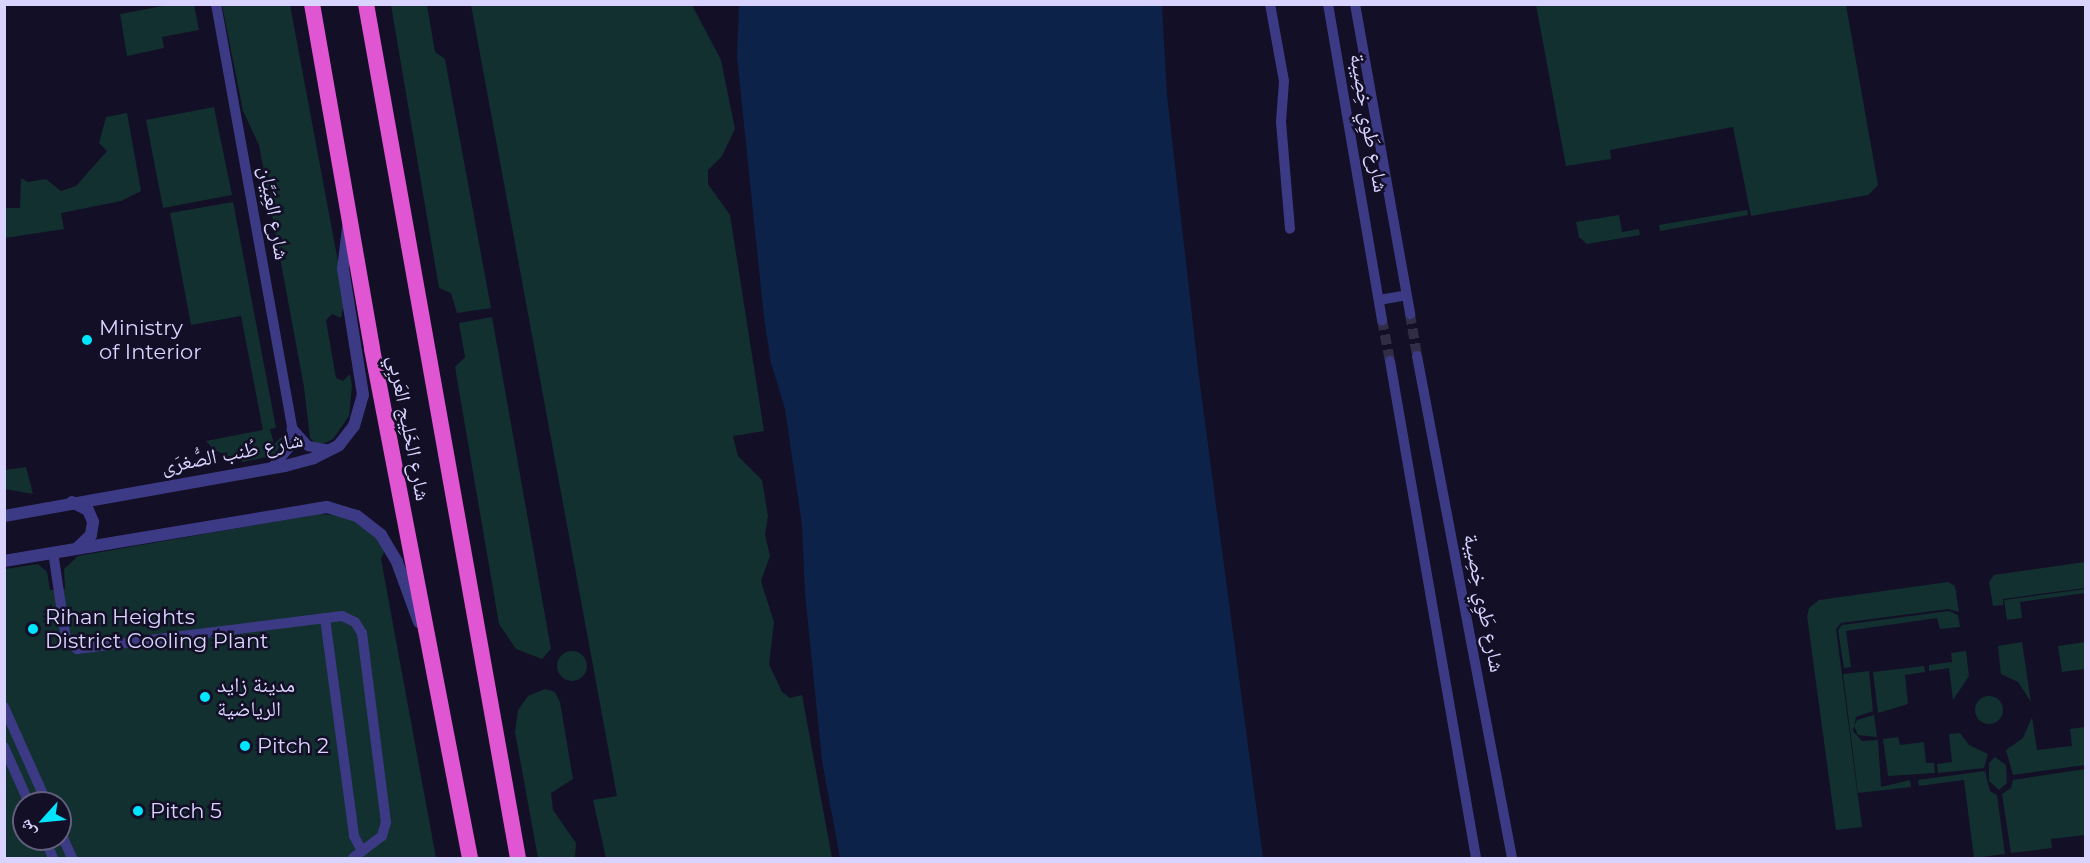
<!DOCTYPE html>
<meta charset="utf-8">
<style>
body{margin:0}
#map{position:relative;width:2090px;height:863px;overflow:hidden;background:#130f26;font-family:Montserrat,"Noto Naskh Arabic",sans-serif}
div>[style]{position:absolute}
.green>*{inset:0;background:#12302f}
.round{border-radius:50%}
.water>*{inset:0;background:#0c2248}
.minor-tunnel>*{height:10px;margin-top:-5px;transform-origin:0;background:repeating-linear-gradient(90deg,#312d47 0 10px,transparent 0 15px)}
.minor>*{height:10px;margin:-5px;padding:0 5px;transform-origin:5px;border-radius:5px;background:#3d3a85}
.tertiary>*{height:12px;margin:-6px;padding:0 6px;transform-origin:6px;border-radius:6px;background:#3d3a85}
.trunk>*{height:16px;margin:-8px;padding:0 8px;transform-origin:8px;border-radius:8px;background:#e055d1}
.dots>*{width:16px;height:16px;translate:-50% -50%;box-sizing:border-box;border:3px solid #130f26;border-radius:50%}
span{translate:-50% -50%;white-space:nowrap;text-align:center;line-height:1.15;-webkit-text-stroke:5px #130f26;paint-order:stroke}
.street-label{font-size:21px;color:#d9d4ff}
.poi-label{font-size:21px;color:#d9d4ff}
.left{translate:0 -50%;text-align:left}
.frame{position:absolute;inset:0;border:6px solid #d9d4ff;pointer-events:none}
.north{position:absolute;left:12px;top:791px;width:60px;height:60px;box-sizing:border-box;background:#130f26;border:2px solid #625e7d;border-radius:50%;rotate:243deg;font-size:16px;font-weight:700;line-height:24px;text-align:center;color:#d9d4ff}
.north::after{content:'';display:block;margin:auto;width:21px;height:27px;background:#00e5ff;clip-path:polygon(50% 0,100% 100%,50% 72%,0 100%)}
</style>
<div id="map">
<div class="green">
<div style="clip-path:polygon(168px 5px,194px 5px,199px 30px,162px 37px,164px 48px,127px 56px,120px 14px)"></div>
<div style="clip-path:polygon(222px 5px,290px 5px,345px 299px,341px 318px,332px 314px,326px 320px,336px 378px,343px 381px,350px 374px,352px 386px,349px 416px,333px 439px,325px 443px,316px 444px,310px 438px,304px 387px,259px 145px,243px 111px)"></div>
<div style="clip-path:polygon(391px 5px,427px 5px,435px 52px,445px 59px,491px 308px,457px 313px,451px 293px,439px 288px)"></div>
<div style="clip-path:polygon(471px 5px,692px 5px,721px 60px,735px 129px,722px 156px,708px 170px,708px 184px,730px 215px,764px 431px,733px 436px,738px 456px,762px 480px,768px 516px,765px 535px,770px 556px,761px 581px,774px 622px,769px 664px,782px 692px,790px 698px,802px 695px,832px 858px,606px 858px,593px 800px,617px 796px)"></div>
<div style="clip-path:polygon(1536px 5px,1846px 5px,1878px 185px,1868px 195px,1751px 216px,1733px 127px,1610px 150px,1611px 159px,1566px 166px)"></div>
<div style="clip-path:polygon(214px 107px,232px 195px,163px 208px,146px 120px)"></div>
<div style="clip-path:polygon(127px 113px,141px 191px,121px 201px,61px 213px,64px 229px,5px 238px,5px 208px,20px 208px,21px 178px,28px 182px,46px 179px,61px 191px,76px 186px,107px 151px,99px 143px,106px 117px)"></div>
<div style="clip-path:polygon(233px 202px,276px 428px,270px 429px,274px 444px,284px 435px,276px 455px,243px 462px,214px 450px,206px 441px,263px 430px,241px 316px,191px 325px,170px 213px)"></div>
<div style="clip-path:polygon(1747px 210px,1748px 215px,1660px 231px,1659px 225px)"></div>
<div style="clip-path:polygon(1619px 215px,1622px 232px,1639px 229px,1640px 235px,1587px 244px,1579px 237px,1576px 222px)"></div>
<div style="clip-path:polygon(492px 317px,551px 649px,542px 659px,516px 649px,499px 624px,455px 367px,465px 357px,459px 323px)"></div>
<div style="clip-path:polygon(26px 467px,33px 494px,5px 489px,5px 470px)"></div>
<div style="clip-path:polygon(evenodd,319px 514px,345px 516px,369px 529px,385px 550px,381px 559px,436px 858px,5px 858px,5px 569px,38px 564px,47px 572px,50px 590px,65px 589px,64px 569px,78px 556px,319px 514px,24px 803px,60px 803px,60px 839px,24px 839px,24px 803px)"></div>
<div style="clip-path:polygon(2085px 562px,2085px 588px,2003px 599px,2003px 605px,1993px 606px,1989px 582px,1994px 575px)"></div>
<div style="clip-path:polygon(1948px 582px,1955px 586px,1959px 612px,1948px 609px,1841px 623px,1836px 629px,1862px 827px,1836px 830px,1807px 616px,1809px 608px,1819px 600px)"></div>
<div style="clip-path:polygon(2085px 589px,2085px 593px,2020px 602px,2022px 618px,2007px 620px,2004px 600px)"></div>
<div style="clip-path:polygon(1949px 611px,1958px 615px,1960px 627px,1940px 629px,1937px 618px,1846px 631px,1851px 667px,1844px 668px,1838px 630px,1842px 625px)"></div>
<div style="clip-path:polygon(2022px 642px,2031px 702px,2018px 682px,2001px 674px,1998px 646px)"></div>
<div style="clip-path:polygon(2085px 642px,2085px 669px,2062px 672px,2058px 646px)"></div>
<div class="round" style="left:557px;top:651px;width:30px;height:30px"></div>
<div style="clip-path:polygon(1966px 651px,1969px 676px,1953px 700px,1949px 668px,1929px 671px,1929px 665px,1952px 662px,1951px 653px)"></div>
<div style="clip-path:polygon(1924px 666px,1925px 672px,1905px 675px,1908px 704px,1878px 713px,1873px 672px)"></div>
<div style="clip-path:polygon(1869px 671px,1873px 711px,1856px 717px,1853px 731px,1862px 741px,1878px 740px,1881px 787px,1910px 780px,1911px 787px,1858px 793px,1843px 674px)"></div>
<div style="clip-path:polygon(545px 689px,555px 692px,560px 702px,573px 779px,551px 793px,553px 810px,576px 843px,575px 858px,538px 858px,515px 732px,518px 710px,528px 696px)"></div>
<div class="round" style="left:1975px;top:696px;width:28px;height:28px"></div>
<div style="clip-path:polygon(1874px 715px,1877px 737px,1858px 735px,1854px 726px,1857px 720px)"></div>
<div style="clip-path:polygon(2032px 717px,2037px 750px,2072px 746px,2070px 729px,2085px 727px,2085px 765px,2013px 775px,2006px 750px,2023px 738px)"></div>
<div style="clip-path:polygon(1960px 733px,1969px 745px,1988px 754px,1984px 768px,1938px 773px,1937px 764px,1952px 762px,1949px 734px)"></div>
<div style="clip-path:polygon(1898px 737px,1900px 745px,1924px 742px,1926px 763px,1934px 763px,1935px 773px,1888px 776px,1883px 739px)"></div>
<div style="clip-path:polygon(1995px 757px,2006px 765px,2007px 783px,1999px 790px,1989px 781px,1989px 763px)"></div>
<div style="clip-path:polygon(2085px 769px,2085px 835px,2051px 839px,2052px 848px,2011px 853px,2002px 794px,2011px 788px,2013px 780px)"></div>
<div style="clip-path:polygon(1985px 771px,1990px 791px,1997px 795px,2005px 854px,1974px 858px,1964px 780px,1919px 786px,1918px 780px)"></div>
</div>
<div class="water">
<div style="clip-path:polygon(739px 5px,1162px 5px,1167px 95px,1199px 377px,1263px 858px,840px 858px,822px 761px,805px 594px,802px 525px,785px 409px,771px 363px,764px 318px,737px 57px)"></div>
</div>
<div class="minor-tunnel">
<div style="left:1410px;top:314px;width:43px;rotate:80.5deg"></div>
<div style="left:1382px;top:320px;width:42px;rotate:79deg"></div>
</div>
<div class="minor">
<div style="left:216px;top:4px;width:430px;rotate:79.8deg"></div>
<div style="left:292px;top:427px;width:21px;rotate:98deg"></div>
<div style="left:289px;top:448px;width:28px;rotate:131deg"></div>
<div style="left:1270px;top:4px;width:78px;rotate:79.7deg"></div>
<div style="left:1284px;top:81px;width:41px;rotate:94.2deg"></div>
<div style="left:1281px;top:122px;width:107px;rotate:85.2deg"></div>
<div style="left:1328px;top:4px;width:321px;rotate:80.3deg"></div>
<div style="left:1355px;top:4px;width:315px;rotate:79.9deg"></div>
<div style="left:1379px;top:300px;width:27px;rotate:-10deg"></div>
<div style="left:1417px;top:356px;width:511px;rotate:79.28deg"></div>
<div style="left:1390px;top:361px;width:504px;rotate:80.18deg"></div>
<div style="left:292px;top:428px;width:24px;rotate:48deg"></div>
<div style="left:308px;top:446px;width:23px;rotate:10deg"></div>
<div style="left:53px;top:552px;width:88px;rotate:81.5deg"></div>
<div style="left:66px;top:639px;width:15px;rotate:42deg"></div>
<div style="left:77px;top:649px;width:267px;rotate:-7.1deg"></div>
<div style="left:342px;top:616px;width:14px;rotate:25deg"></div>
<div style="left:355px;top:622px;width:13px;rotate:58deg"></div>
<div style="left:362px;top:633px;width:191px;rotate:82.8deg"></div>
<div style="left:386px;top:822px;width:15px;rotate:106deg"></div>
<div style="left:382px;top:836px;width:36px;rotate:143deg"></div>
<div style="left:325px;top:618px;width:220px;rotate:82.4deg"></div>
<div style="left:354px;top:836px;width:17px;rotate:62deg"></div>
<div style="left:4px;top:707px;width:105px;rotate:65.9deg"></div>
<div style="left:4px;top:747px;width:61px;rotate:65.9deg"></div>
<div style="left:60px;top:831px;width:30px;rotate:66deg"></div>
<div style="left:45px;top:839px;width:21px;rotate:67deg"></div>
</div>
<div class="tertiary">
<div style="left:72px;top:502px;width:18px;rotate:27deg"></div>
<div style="left:88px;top:510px;width:13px;rotate:67deg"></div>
<div style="left:93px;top:522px;width:13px;rotate:99deg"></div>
<div style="left:91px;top:535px;width:18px;rotate:137deg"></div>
<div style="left:4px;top:516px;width:285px;rotate:-10.1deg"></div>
<div style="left:285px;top:466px;width:30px;rotate:-15deg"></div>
<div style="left:314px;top:458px;width:28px;rotate:-27deg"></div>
<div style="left:339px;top:445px;width:24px;rotate:-52deg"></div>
<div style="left:354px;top:426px;width:32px;rotate:-74deg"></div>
<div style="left:363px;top:395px;width:128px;rotate:-99deg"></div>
<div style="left:343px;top:269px;width:49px;rotate:-83deg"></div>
<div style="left:4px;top:561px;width:327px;rotate:-9.5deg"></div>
<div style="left:327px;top:507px;width:31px;rotate:17deg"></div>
<div style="left:357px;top:516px;width:31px;rotate:38deg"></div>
<div style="left:381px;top:535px;width:31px;rotate:59deg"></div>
<div style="left:397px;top:562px;width:64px;rotate:69.9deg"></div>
</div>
<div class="trunk">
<div style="left:312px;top:4px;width:350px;rotate:80.1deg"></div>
<div style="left:372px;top:349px;width:518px;rotate:79.1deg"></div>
<div style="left:366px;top:4px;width:867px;rotate:79.91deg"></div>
</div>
<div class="dots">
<div style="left:87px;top:340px;background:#00e5ff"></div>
<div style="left:33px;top:629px;background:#00e5ff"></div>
<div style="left:205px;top:697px;background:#00e5ff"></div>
<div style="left:245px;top:746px;background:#00e5ff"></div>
<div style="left:138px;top:811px;background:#00e5ff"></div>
</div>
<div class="street-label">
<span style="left:1369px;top:123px;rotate:80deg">شارع طَوِي خِصِيبة</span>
<span style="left:274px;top:213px;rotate:80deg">شارع العِبَيَّان</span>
<span style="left:409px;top:428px;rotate:79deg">شارع الخَلِيج العَربِي</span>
<span style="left:232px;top:453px;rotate:-11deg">شارع طُنب الصُّغرَى</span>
<span style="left:1484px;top:603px;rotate:79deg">شارع طَوِي خِصِيبة</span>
</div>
<div class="poi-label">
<span class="left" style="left:99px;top:340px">Ministry<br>of Interior</span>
<span class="left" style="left:45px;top:629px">Rihan Heights<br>District Cooling Plant</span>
<span class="left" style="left:217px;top:697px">مدينة زايد<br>الرياضية</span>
<span class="left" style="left:257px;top:746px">Pitch 2</span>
<span class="left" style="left:150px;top:811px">Pitch 5</span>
</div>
<div class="frame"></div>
<div class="north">ش</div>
</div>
